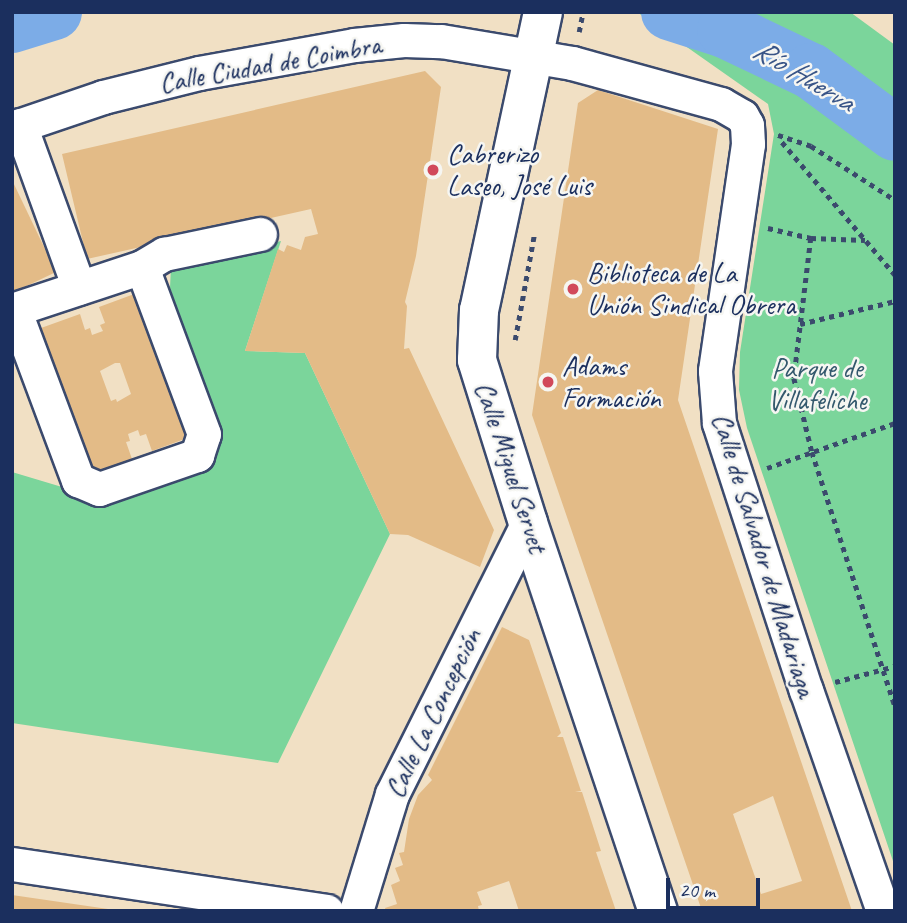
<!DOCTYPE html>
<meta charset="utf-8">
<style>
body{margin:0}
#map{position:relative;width:907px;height:923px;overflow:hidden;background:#f1e0c4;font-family:Caveat,sans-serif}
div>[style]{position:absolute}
.green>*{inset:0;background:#7bd59b}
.river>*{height:56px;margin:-28px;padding:0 28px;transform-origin:28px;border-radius:28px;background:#7cace7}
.building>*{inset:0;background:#e3bb87}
.path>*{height:4.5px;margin-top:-2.25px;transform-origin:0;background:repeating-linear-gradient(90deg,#3b4a6d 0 5px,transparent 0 10px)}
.roads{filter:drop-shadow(2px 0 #3b4a6d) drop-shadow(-2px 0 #3b4a6d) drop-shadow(0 2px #3b4a6d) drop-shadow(0 -2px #3b4a6d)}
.street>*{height:33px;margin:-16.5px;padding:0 16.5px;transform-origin:16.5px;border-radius:16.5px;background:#fff}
.secondary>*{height:38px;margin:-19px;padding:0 19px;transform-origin:19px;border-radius:19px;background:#fff}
.dots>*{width:19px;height:19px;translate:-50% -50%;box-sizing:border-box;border:4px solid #f6f6f2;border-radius:50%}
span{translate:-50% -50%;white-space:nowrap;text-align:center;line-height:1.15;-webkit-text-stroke:5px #f6f6f2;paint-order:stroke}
.street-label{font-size:28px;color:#1b2f5e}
.poi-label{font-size:28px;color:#1b2f5e}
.left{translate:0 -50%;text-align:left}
.park-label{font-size:28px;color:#33586d}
.water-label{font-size:30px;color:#385487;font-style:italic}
.frame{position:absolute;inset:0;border:14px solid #1b2f5e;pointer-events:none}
.scale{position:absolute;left:666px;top:878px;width:94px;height:32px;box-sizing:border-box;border:4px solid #1b2f5e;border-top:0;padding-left:9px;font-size:21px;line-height:24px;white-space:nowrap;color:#1b2f5e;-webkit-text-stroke:5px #f6f6f2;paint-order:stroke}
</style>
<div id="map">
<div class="green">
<div style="clip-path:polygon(637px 12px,850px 12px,895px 45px,895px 867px,747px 428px,739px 390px,740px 352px,774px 134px,768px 104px)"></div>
<div style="clip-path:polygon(281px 241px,245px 351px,305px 353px,390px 534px,278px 763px,12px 723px,12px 472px,112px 502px,198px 471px,217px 419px,170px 288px,171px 266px)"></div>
</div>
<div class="river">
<div style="left:669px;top:12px;width:59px;rotate:17.8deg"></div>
<div style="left:725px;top:30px;width:95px;rotate:25.5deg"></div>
<div style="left:811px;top:71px;width:104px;rotate:36.4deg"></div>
<div style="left:12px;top:25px;width:44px;rotate:-17.2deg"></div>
</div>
<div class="building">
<div style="clip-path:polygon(425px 71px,441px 87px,416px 256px,405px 302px,407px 306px,404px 349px,409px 348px,494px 530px,480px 567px,408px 535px,390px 534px,305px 353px,245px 351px,278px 249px,284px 252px,287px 245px,301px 250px,305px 237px,318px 234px,311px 209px,87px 259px,62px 154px)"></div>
<div style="clip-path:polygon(evenodd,598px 90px,718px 129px,678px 400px,852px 911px,702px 911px,532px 415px,578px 103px,598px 90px,773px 796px,802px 881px,761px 894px,733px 814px,773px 796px)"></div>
<div style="clip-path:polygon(12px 180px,56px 272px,12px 293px)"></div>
<div style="clip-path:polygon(evenodd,137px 293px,190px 437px,152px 451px,146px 434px,140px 436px,138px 430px,128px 434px,130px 441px,126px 442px,132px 459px,94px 472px,41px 328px,80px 314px,85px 330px,90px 328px,92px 335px,103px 331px,100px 325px,105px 323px,99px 307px,137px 293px,115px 363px,120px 363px,131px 394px,117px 402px,116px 399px,111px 401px,100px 371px,115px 363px)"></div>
<div style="clip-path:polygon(502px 627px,529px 640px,561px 733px,557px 737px,563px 737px,581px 791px,575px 792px,582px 792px,601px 851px,596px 852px,616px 911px,519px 911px,509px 881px,477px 892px,482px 905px,478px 906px,479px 911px,386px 911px,385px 908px,397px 904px,391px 885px,400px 881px,395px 868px,403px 865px,399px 853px,404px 852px,409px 819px,418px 795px,432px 780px,428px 775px)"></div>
<div style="clip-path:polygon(12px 895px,108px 909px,108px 911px,12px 911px)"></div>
</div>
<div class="path">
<div style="left:579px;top:32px;width:20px;rotate:-79deg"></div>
<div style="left:778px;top:135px;width:35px;rotate:18deg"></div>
<div style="left:811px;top:146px;width:100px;rotate:32.7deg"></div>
<div style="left:782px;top:142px;width:175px;rotate:49.6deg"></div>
<div style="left:768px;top:228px;width:44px;rotate:13.1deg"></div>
<div style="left:811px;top:238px;width:141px;rotate:96.9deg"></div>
<div style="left:794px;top:378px;width:76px;rotate:76.3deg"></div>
<div style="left:812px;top:452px;width:267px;rotate:71.9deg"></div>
<div style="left:811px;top:238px;width:54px;rotate:2.1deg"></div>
<div style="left:800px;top:324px;width:98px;rotate:-13.6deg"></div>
<div style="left:515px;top:340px;width:107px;rotate:-79.7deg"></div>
<div style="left:767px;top:468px;width:136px;rotate:-19.4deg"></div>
<div style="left:835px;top:682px;width:62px;rotate:-14.9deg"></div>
</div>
<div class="roads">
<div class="street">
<div style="left:20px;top:125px;width:173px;rotate:70.1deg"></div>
<div style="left:12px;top:128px;width:96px;rotate:-18.8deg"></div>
<div style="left:103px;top:97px;width:99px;rotate:-14deg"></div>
<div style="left:199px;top:73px;width:158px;rotate:-10.2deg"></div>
<div style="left:354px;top:45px;width:50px;rotate:-5.7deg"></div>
<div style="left:404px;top:40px;width:37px;rotate:2deg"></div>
<div style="left:441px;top:41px;width:133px;rotate:9.5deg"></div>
<div style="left:572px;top:63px;width:155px;rotate:15.4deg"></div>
<div style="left:721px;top:104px;width:24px;rotate:30deg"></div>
<div style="left:742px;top:116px;width:10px;rotate:61deg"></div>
<div style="left:747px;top:125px;width:19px;rotate:87deg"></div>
<div style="left:748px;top:144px;width:229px;rotate:98.3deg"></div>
<div style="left:715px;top:371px;width:52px;rotate:85.6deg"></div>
<div style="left:719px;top:423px;width:281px;rotate:72deg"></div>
<div style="left:806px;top:690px;width:234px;rotate:70.8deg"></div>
<div style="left:14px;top:309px;width:183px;rotate:69.5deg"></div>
<div style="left:78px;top:480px;width:23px;rotate:23deg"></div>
<div style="left:99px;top:489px;width:104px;rotate:-19.1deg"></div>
<div style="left:197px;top:455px;width:22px;rotate:-72deg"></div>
<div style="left:204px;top:434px;width:178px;rotate:-110.4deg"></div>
<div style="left:12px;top:310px;width:137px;rotate:-18.3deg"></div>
<div style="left:142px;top:267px;width:26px;rotate:-31deg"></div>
<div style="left:164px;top:254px;width:98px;rotate:-11.8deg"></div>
<div style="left:12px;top:864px;width:318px;rotate:8.5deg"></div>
<div style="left:356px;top:911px;width:122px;rotate:-72.9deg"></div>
<div style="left:392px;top:794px;width:303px;rotate:-63.4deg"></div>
</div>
<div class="secondary">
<div style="left:543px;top:12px;width:305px;rotate:102.1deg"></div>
<div style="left:479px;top:310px;width:50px;rotate:92.3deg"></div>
<div style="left:477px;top:360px;width:171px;rotate:72.6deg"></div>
<div style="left:528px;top:523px;width:409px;rotate:71.5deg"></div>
</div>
</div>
<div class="dots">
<div style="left:433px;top:170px;background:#d1495b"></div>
<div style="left:573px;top:289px;background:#d1495b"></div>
<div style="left:548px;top:382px;background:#d1495b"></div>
</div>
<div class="street-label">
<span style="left:270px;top:64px;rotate:-10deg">Calle Ciudad de Coimbra</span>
<span style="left:511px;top:467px;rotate:72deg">Calle Miguel Servet</span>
<span style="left:764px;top:555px;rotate:73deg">Calle de Salvador de Madariaga</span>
<span style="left:433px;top:713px;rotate:-64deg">Calle La Concepción</span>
</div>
<div class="poi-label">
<span class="left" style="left:447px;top:170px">Cabrerizo<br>Laseo, José Luis</span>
<span class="left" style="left:587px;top:289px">Biblioteca de La<br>Unión Sindical Obrera</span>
<span class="left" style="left:562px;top:382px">Adams<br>Formación</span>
</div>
<div class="park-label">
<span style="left:817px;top:384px">Parque de<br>Villafeliche</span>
</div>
<div class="water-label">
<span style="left:804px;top:75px;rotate:31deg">Río Huerva</span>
</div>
<div class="frame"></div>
<div class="scale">20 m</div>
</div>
